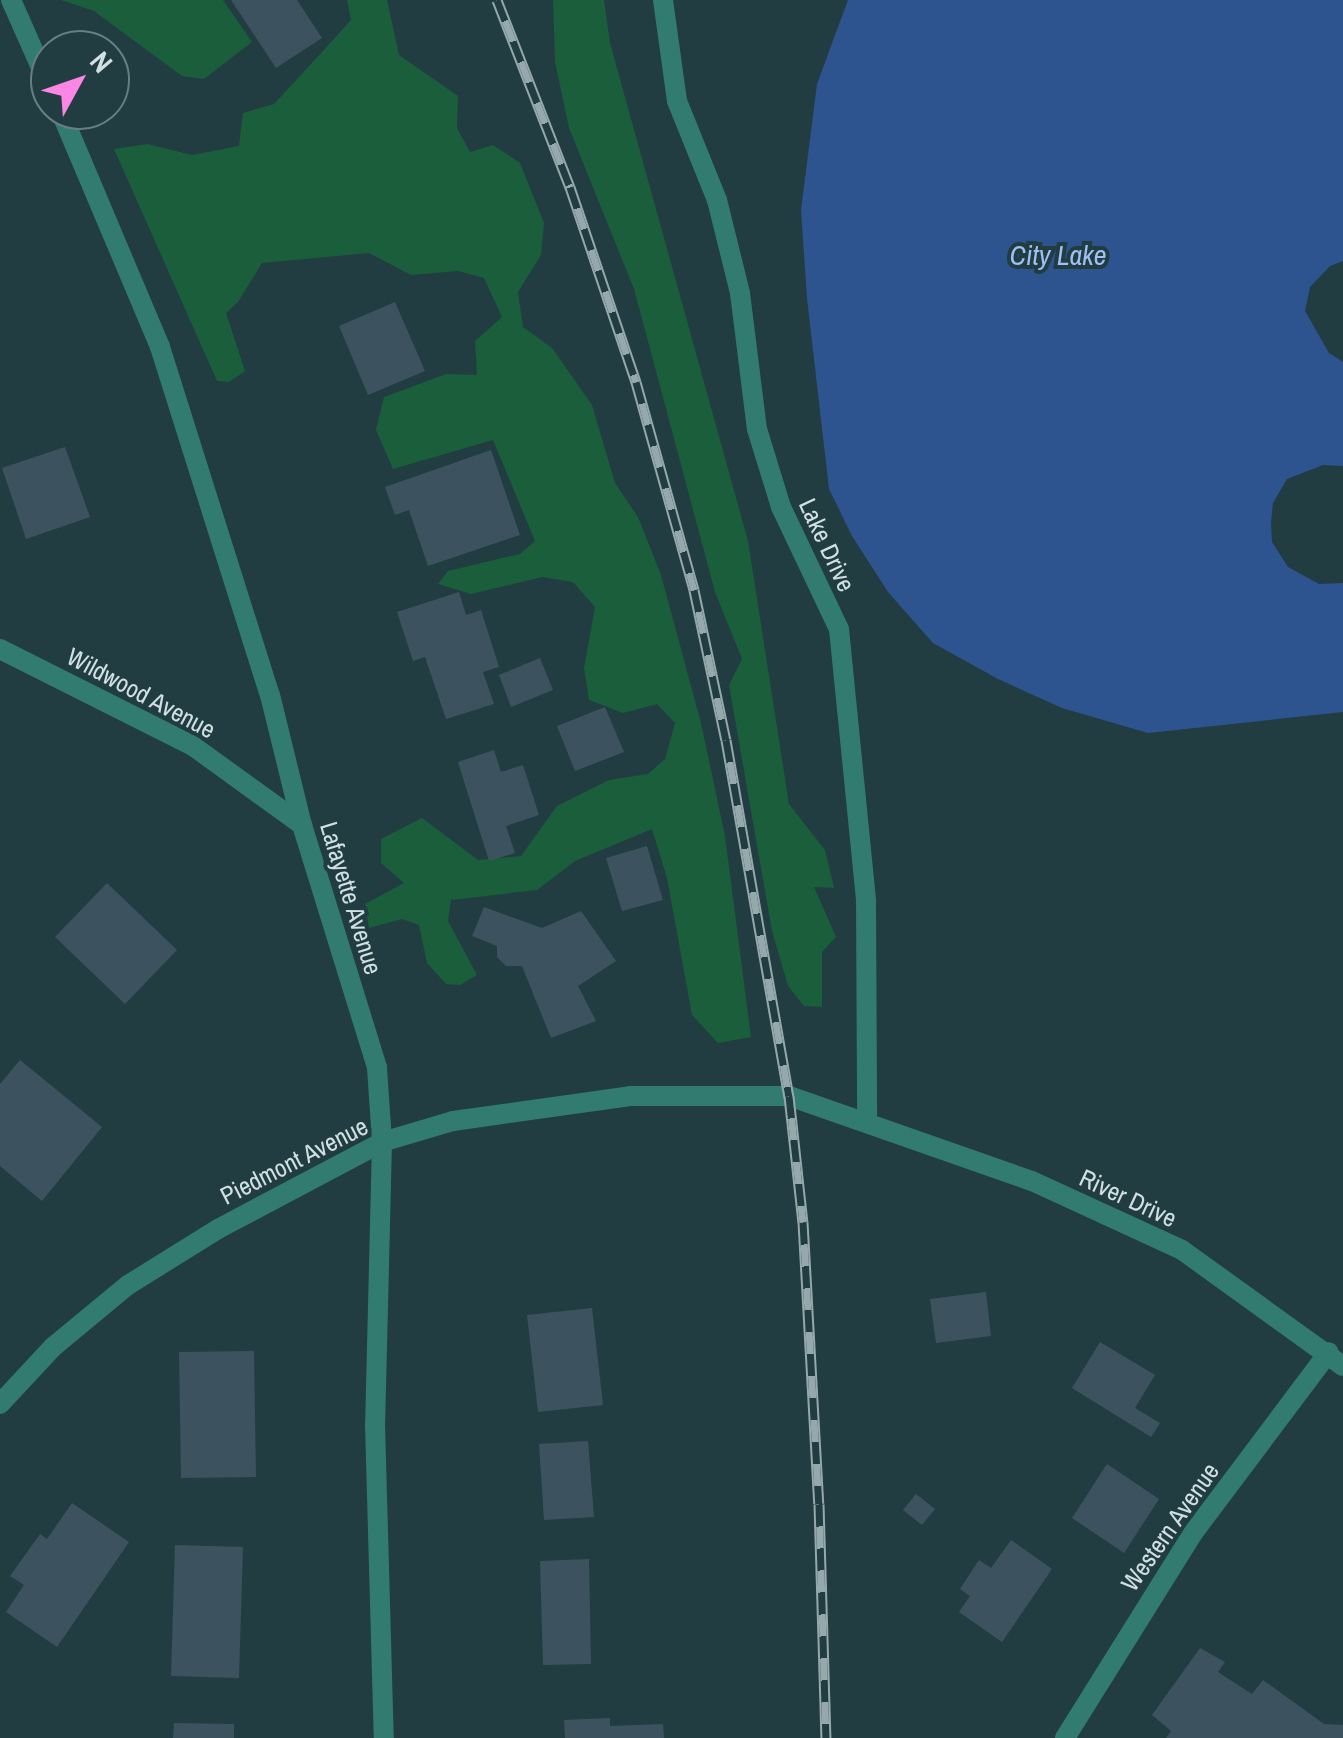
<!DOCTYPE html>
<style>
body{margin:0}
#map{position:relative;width:1343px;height:1738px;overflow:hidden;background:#213d41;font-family:"Archivo Narrow",sans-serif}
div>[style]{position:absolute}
.green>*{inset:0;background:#1a5e3b}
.water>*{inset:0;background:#2e548f}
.building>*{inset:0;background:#3c535f}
.minor>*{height:20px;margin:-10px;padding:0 10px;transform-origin:10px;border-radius:10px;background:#317b70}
.tertiary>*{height:20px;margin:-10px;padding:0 10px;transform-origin:10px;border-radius:10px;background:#317b70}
.rail>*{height:11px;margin-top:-5.5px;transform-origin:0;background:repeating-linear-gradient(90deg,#213d41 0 22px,#95a8ab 0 44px);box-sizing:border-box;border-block:2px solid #95a8ab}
span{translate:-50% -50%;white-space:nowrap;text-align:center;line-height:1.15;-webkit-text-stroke:8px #213d41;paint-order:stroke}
.street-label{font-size:25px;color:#d1e0e3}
.water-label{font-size:28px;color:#9fc0f4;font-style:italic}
.north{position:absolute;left:30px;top:30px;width:100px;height:100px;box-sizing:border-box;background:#213d41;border:2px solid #677e82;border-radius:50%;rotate:50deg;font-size:28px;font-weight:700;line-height:40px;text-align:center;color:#d1e0e3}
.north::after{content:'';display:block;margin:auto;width:35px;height:45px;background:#fc86e3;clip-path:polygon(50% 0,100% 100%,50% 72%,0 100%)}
</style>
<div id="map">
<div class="green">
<div style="clip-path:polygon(61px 0,223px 0,252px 42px,204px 79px,182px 76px,94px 11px)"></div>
<div style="clip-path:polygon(347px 0,387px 0,399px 55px,458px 96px,457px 128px,470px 152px,493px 145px,520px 163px,544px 223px,541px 255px,518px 292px,523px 327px,552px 348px,592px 405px,615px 483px,638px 517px,661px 575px,701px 723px,725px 836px,751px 1037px,718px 1043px,692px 1015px,667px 878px,652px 829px,575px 861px,537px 890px,451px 900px,448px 921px,477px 975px,460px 985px,446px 984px,427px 963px,419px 925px,402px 919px,369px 928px,365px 904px,404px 883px,381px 863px,381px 839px,422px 818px,478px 860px,521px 856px,557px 806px,609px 780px,648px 774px,665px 759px,675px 723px,657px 704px,623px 713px,589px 700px,584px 668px,595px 607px,573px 582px,542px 577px,471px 594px,438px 584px,448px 571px,520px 554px,535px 541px,493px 440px,393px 469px,376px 430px,384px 397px,446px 374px,477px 375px,475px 341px,502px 317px,484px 278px,458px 271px,411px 275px,369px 253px,262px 263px,238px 302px,226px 313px,245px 371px,229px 382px,217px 381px,114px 149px,147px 144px,192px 155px,239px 146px,243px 113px,274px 104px,322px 52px,351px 20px)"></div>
<div style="clip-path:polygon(553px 0,604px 0,610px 43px,748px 541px,789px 804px,825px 850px,834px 888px,814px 887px,836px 937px,822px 952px,822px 1007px,804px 1006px,788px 986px,772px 931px,729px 685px,742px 659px,715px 592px,634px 289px,569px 128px,555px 62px)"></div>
</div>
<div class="water">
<div style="clip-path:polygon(848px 0,1343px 0,1343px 261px,1330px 266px,1310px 287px,1305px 311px,1329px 353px,1343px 362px,1343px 466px,1323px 465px,1287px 479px,1273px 503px,1271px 522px,1272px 542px,1288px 567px,1319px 584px,1343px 583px,1343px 712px,1148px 733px,1062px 708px,998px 679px,933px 643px,888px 592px,852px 536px,829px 489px,807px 298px,801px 210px,817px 84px)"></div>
</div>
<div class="building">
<div style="clip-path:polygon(231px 0,297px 0,322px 38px,276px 68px)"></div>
<div style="clip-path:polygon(395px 302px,425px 371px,368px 395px,339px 326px)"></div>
<div style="clip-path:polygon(65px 447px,90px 517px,26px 539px,2px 468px)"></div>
<div style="clip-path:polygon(491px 450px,520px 535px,428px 566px,409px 510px,395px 515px,385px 487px)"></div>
<div style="clip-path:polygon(459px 592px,466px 615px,481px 610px,499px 667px,483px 672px,494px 704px,446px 719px,425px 657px,413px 661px,397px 612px)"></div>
<div style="clip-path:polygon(540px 658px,553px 690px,511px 707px,499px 675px)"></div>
<div style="clip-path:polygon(605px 707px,624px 752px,575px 771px,557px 726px)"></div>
<div style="clip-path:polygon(494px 750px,501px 772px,523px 765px,539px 815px,506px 826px,515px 853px,489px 861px,458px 762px)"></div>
<div style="clip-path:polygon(647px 846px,663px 900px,622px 911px,606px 858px)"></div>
<div style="clip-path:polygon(107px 883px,177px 950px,125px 1004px,55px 937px)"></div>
<div style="clip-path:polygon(484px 907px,542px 928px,581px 911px,616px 961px,578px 986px,596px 1021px,551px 1038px,522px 966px,506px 966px,497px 957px,497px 946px,472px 936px)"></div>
<div style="clip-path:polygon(20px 1060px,102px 1127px,42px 1201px,0 1166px,0 1084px)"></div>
<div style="clip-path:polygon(986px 1292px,991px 1336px,936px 1343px,930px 1299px)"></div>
<div style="clip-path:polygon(592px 1308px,603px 1405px,538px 1412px,527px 1315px)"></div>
<div style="clip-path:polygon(1100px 1342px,1155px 1375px,1135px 1408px,1160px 1423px,1151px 1437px,1072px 1388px)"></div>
<div style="clip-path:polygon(254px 1351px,256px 1477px,181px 1478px,179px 1352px)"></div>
<div style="clip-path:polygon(588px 1441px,594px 1517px,544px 1520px,539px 1444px)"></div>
<div style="clip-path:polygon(1107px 1464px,1159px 1499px,1124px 1553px,1072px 1518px)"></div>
<div style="clip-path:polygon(916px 1494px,935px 1509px,922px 1525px,903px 1510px)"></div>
<div style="clip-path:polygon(72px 1503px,129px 1542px,57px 1647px,6px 1612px,24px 1585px,10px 1576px,40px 1534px,47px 1539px)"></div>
<div style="clip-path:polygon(1011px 1540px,1052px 1569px,1002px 1642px,959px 1612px,970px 1596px,960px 1589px,979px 1560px,991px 1568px)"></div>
<div style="clip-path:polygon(175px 1545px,243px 1547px,239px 1678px,171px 1676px)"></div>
<div style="clip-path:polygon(589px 1559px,591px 1664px,543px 1665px,540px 1561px)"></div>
<div style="clip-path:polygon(1200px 1648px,1225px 1662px,1218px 1672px,1252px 1694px,1263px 1680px,1324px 1724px,1343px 1725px,1343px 1738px,1166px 1738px,1171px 1731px,1152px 1715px)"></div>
<div style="clip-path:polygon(610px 1718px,610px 1726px,663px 1724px,664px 1738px,565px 1738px,564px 1720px)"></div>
<div style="clip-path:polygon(174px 1723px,234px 1724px,234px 1738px,173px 1738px)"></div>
</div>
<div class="minor">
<div style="left:11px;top:0;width:96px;rotate:66.1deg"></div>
<div style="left:663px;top:0;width:102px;rotate:82.1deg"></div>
<div style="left:677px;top:101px;width:107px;rotate:68deg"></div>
<div style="left:717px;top:200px;width:96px;rotate:76.1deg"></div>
<div style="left:740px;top:293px;width:137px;rotate:82.9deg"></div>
<div style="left:757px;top:429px;width:82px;rotate:72.9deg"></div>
<div style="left:781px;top:507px;width:135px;rotate:64.6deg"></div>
<div style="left:839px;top:629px;width:273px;rotate:84.3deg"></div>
<div style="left:866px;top:901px;width:222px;rotate:89.7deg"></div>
<div style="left:60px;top:110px;width:257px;rotate:67.1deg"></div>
<div style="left:160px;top:347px;width:365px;rotate:72.5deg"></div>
<div style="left:270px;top:695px;width:134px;rotate:76.2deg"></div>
<div style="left:302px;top:825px;width:254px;rotate:72.8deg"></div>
<div style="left:377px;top:1068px;width:74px;rotate:86.1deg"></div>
<div style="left:382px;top:1142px;width:282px;rotate:91.4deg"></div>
<div style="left:375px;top:1424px;width:314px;rotate:88.4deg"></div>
<div style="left:0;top:649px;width:216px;rotate:26.7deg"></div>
<div style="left:193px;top:746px;width:135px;rotate:35.9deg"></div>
<div style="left:1065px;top:1738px;width:242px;rotate:-58deg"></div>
<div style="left:1193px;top:1533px;width:226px;rotate:-53.1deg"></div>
</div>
<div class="tertiary">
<div style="left:0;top:1404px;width:78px;rotate:-47.1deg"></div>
<div style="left:53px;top:1347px;width:97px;rotate:-39.6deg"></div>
<div style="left:128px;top:1285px;width:106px;rotate:-31.9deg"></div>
<div style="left:218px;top:1229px;width:186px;rotate:-27.9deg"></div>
<div style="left:382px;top:1142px;width:74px;rotate:-16.5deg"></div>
<div style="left:453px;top:1121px;width:179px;rotate:-8deg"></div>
<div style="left:630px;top:1096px;width:159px"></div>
<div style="left:789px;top:1096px;width:257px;rotate:19.3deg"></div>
<div style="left:1032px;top:1181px;width:165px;rotate:24.7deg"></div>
<div style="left:1182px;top:1250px;width:198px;rotate:35.8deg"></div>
</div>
<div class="rail">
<div style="left:497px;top:0;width:201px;rotate:68.7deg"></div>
<div style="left:570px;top:187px;width:206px;rotate:71.3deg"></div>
<div style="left:636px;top:382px;width:216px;rotate:74.4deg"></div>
<div style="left:694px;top:590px;width:153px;rotate:78deg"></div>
<div style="left:726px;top:740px;width:362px;rotate:80deg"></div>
<div style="left:789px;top:1096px;width:127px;rotate:83.7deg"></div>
<div style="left:803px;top:1222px;width:282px;rotate:86.8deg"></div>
<div style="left:819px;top:1504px;width:234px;rotate:88.3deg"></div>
</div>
<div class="street-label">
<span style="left:827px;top:545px;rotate:65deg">Lake Drive</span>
<span style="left:141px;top:693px;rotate:28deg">Wildwood Avenue</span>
<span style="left:351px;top:898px;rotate:73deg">Lafayette Avenue</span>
<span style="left:294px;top:1161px;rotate:-27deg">Piedmont Avenue</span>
<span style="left:1128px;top:1198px;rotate:25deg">River Drive</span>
<span style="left:1170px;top:1527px;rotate:-55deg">Western Avenue</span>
</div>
<div class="water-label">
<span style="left:1058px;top:255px">City Lake</span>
</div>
<div class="north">N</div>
</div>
